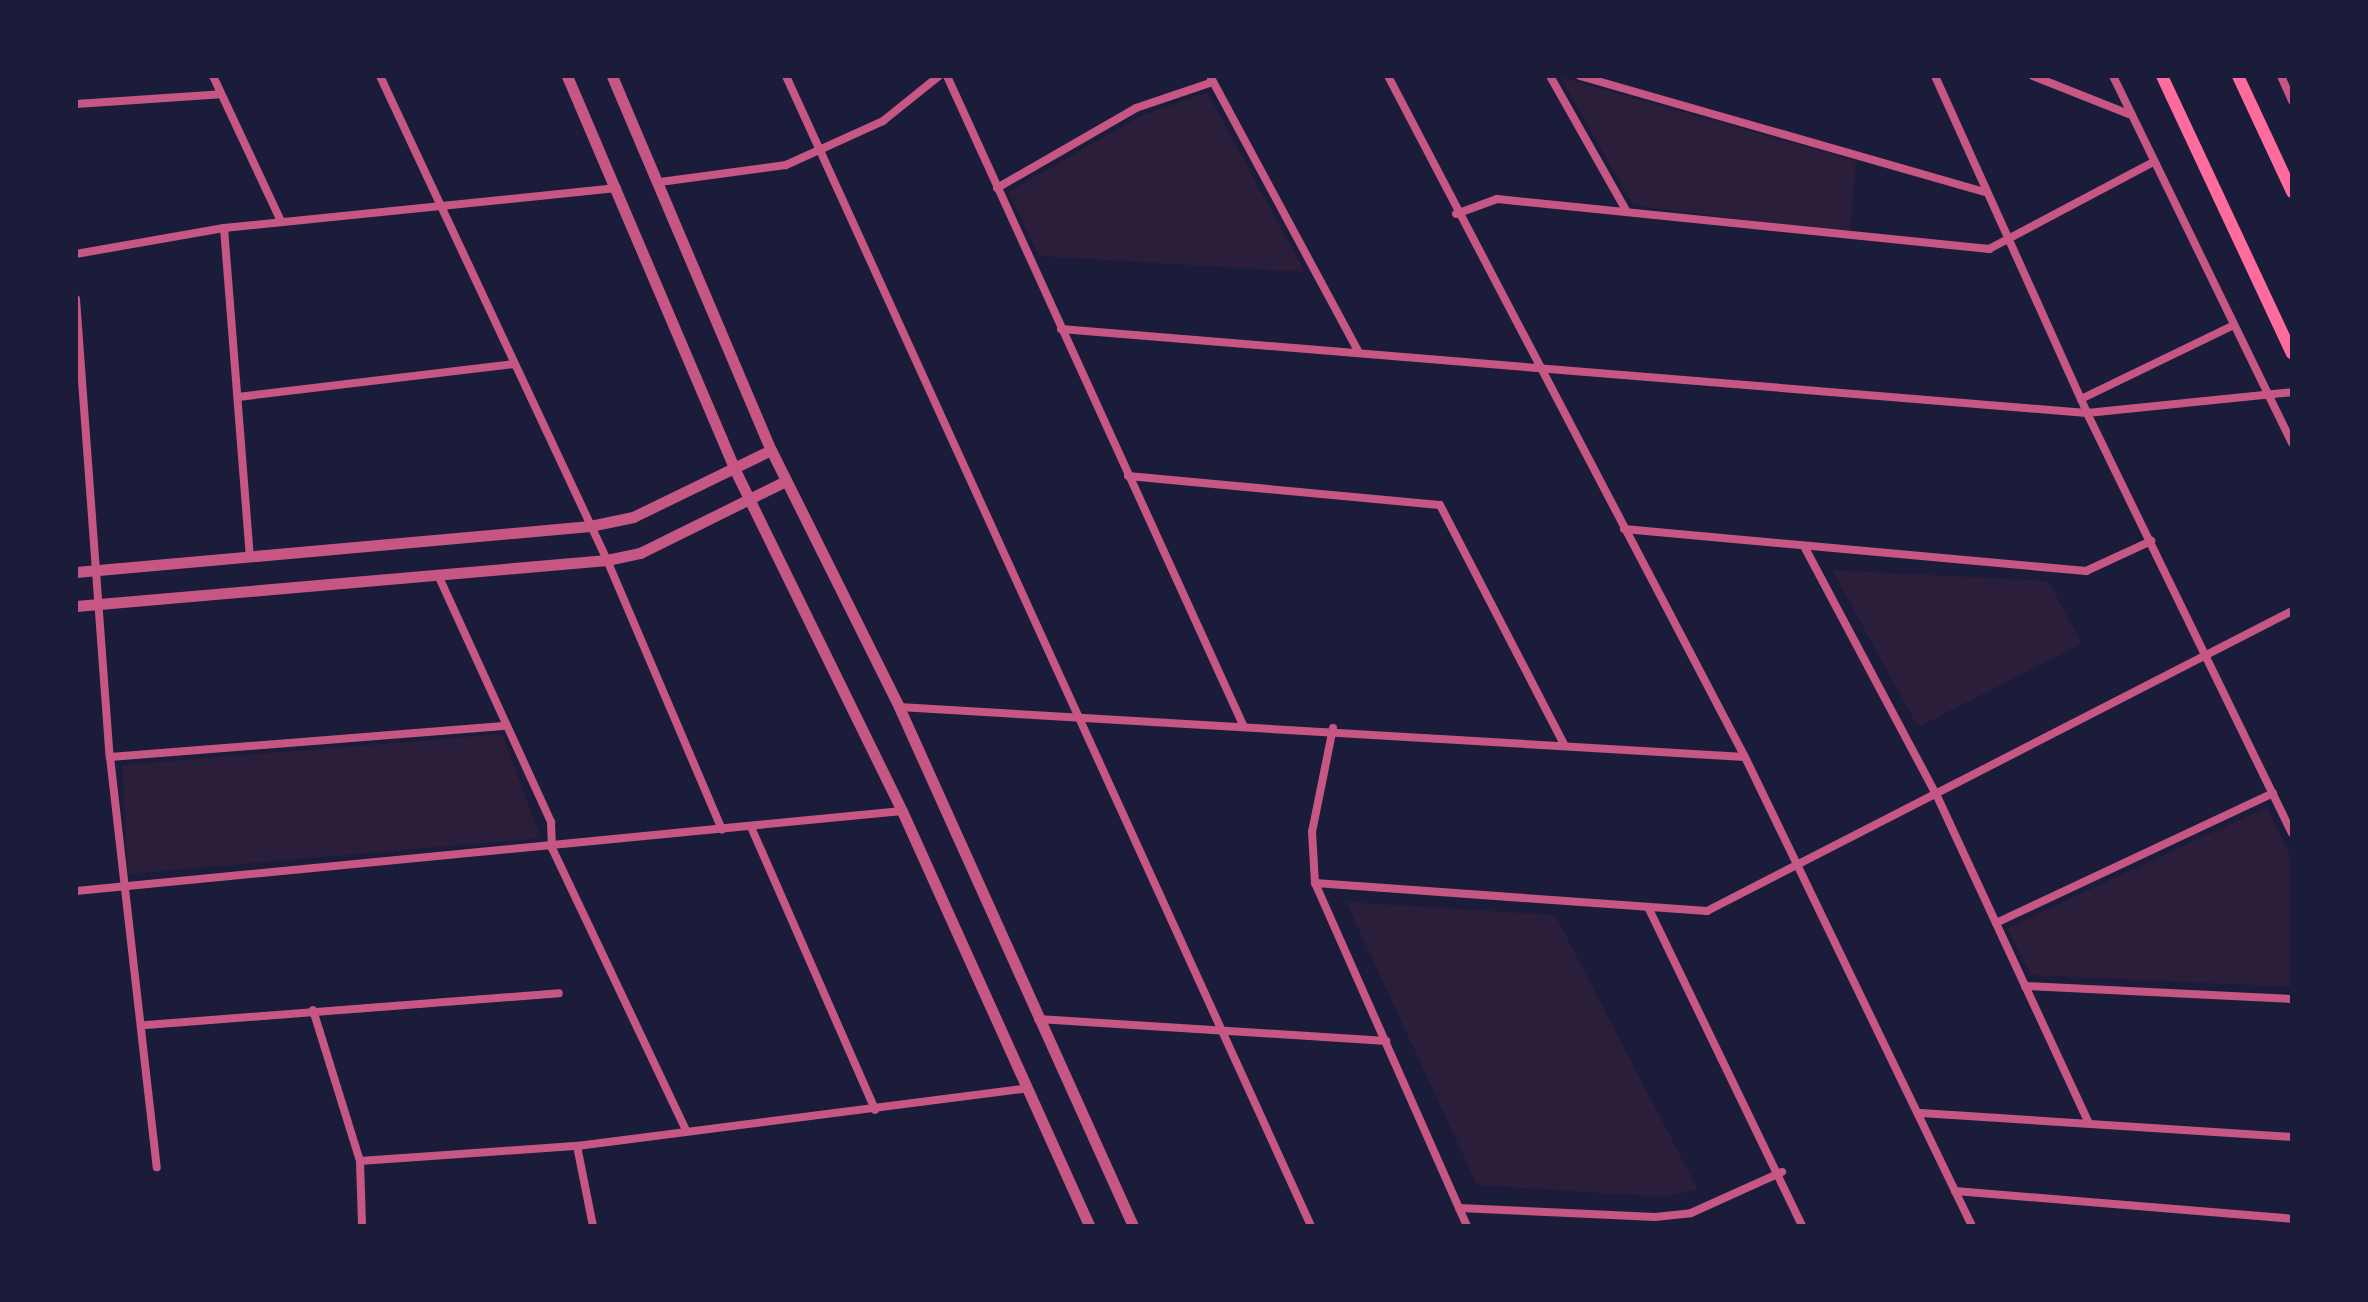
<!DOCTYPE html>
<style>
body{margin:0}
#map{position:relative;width:2368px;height:1302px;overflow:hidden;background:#1b1b3a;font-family:"Open Sans",sans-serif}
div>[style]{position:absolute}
.green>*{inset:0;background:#2a1e3b}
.minor>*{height:8px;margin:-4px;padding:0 4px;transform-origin:4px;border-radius:4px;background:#c65784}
.tertiary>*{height:11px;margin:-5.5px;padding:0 5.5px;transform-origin:5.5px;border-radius:5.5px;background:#c65784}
.secondary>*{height:12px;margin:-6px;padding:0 6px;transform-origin:6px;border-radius:6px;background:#ff6b9d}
span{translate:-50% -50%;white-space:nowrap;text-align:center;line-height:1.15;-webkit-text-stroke:6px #1b1b3a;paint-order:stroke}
.frame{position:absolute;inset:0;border:78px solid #1b1b3a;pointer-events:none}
</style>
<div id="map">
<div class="green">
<div style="clip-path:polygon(1560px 77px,1856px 161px,1850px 234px,1633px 205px)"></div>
<div style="clip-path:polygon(1207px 92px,1305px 272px,1039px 256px,1008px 192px,1140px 116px)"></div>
<div style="clip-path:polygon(1832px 570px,2048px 581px,2082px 644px,1918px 727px)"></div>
<div style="clip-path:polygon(502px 734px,541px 838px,128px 874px,122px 765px)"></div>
<div style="clip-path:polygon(2267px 807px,2292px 860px,2292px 987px,2031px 975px,2007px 928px)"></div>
<div style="clip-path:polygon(1346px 902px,1555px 915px,1698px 1190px,1663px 1197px,1477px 1185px)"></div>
</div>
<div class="minor">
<div style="left:213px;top:76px;width:160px;rotate:64.9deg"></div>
<div style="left:380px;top:76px;width:535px;rotate:64.87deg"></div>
<div style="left:607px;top:560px;width:293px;rotate:66.9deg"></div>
<div style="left:786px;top:76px;width:1264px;rotate:65.46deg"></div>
<div style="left:947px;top:76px;width:713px;rotate:65.48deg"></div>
<div style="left:1210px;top:76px;width:312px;rotate:61.7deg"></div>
<div style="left:1388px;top:76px;width:769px;rotate:62.34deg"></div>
<div style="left:1745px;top:757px;width:521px;rotate:64.17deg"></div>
<div style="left:1550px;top:76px;width:156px;rotate:60.5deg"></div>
<div style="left:1580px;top:76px;width:420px;rotate:16deg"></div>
<div style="left:1935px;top:76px;width:370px;rotate:65.7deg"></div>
<div style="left:2087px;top:413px;width:467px;rotate:64deg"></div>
<div style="left:2033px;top:76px;width:103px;rotate:21.6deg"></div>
<div style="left:2113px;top:76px;width:408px;rotate:64deg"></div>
<div style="left:2281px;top:76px;width:27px;rotate:66deg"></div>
<div style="left:76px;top:104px;width:145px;rotate:-3.9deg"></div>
<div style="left:660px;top:182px;width:127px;rotate:-7.7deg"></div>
<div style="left:786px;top:165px;width:107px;rotate:-24.4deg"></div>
<div style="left:883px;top:121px;width:72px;rotate:-38.8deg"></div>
<div style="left:997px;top:188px;width:160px;rotate:-29.9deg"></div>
<div style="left:1136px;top:108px;width:81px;rotate:-18.7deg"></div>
<div style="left:1456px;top:214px;width:44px;rotate:-20.1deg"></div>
<div style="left:1497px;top:199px;width:495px;rotate:5.8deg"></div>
<div style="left:1989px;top:249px;width:186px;rotate:-27.9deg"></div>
<div style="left:224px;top:228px;width:330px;rotate:85.5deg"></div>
<div style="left:76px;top:254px;width:150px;rotate:-10deg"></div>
<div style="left:224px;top:228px;width:395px;rotate:-5.8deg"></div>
<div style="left:76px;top:299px;width:459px;rotate:85.8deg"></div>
<div style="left:110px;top:757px;width:413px;rotate:83.5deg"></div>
<div style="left:1061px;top:329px;width:1029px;rotate:4.68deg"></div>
<div style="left:2087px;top:413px;width:206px;rotate:-5.8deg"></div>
<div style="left:238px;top:397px;width:278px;rotate:-6.8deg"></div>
<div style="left:2081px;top:399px;width:170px;rotate:-25.8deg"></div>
<div style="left:1128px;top:476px;width:313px;rotate:5.3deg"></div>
<div style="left:1440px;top:505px;width:271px;rotate:62.6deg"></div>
<div style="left:1624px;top:529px;width:464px;rotate:5.2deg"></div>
<div style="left:2086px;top:571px;width:72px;rotate:-24.8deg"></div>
<div style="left:1805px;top:548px;width:281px;rotate:62deg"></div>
<div style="left:1937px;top:796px;width:361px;rotate:65.1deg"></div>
<div style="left:438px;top:575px;width:272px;rotate:65.4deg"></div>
<div style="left:551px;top:822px;width:26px;rotate:88deg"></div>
<div style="left:552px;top:848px;width:314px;rotate:64.6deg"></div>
<div style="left:899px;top:707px;width:847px;rotate:3.38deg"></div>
<div style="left:1333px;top:728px;width:106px;rotate:101.4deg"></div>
<div style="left:1312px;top:832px;width:51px;rotate:86.6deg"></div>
<div style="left:1315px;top:883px;width:375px;rotate:66.1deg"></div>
<div style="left:110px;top:757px;width:398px;rotate:-4.5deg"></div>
<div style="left:751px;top:827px;width:309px;rotate:66.3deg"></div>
<div style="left:1315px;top:883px;width:393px;rotate:4.1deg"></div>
<div style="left:1707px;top:911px;width:657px;rotate:-27.15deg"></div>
<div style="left:76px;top:891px;width:830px;rotate:-5.53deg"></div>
<div style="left:1648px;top:907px;width:354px;rotate:64.2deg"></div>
<div style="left:1996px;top:923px;width:306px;rotate:-25.1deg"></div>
<div style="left:2025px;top:986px;width:267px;rotate:2.8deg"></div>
<div style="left:313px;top:1010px;width:158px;rotate:72.7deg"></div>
<div style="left:360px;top:1161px;width:65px;rotate:88.2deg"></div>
<div style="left:1038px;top:1019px;width:349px;rotate:3.6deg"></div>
<div style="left:146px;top:1025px;width:414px;rotate:-4.4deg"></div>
<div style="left:1921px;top:1113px;width:372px;rotate:3.7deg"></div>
<div style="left:577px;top:1146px;width:82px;rotate:78.7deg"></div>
<div style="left:360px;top:1161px;width:218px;rotate:-4deg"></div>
<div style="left:577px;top:1146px;width:451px;rotate:-7.3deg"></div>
<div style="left:1955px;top:1191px;width:338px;rotate:4.7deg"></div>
<div style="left:1459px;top:1208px;width:196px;rotate:2.6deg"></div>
<div style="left:1655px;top:1217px;width:36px;rotate:-6deg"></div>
<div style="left:1691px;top:1213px;width:100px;rotate:-24.3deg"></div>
</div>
<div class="tertiary">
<div style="left:567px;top:76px;width:426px;rotate:66.9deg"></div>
<div style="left:734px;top:468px;width:382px;rotate:63.9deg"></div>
<div style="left:902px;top:811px;width:455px;rotate:65.7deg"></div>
<div style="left:612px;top:76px;width:406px;rotate:67deg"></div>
<div style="left:771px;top:450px;width:287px;rotate:63.5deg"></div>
<div style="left:899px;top:707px;width:569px;rotate:65.73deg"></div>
<div style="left:76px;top:572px;width:516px;rotate:-5.11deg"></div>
<div style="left:590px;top:526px;width:44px;rotate:-11.8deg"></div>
<div style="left:633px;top:517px;width:153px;rotate:-25.9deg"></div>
<div style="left:76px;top:606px;width:533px;rotate:-4.95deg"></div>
<div style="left:607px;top:560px;width:34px;rotate:-12deg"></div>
<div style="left:640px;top:553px;width:163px;rotate:-26.3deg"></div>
</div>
<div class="secondary">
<div style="left:2162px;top:76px;width:306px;rotate:64.9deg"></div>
<div style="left:2238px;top:76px;width:128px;rotate:65deg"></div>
</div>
<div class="frame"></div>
</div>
